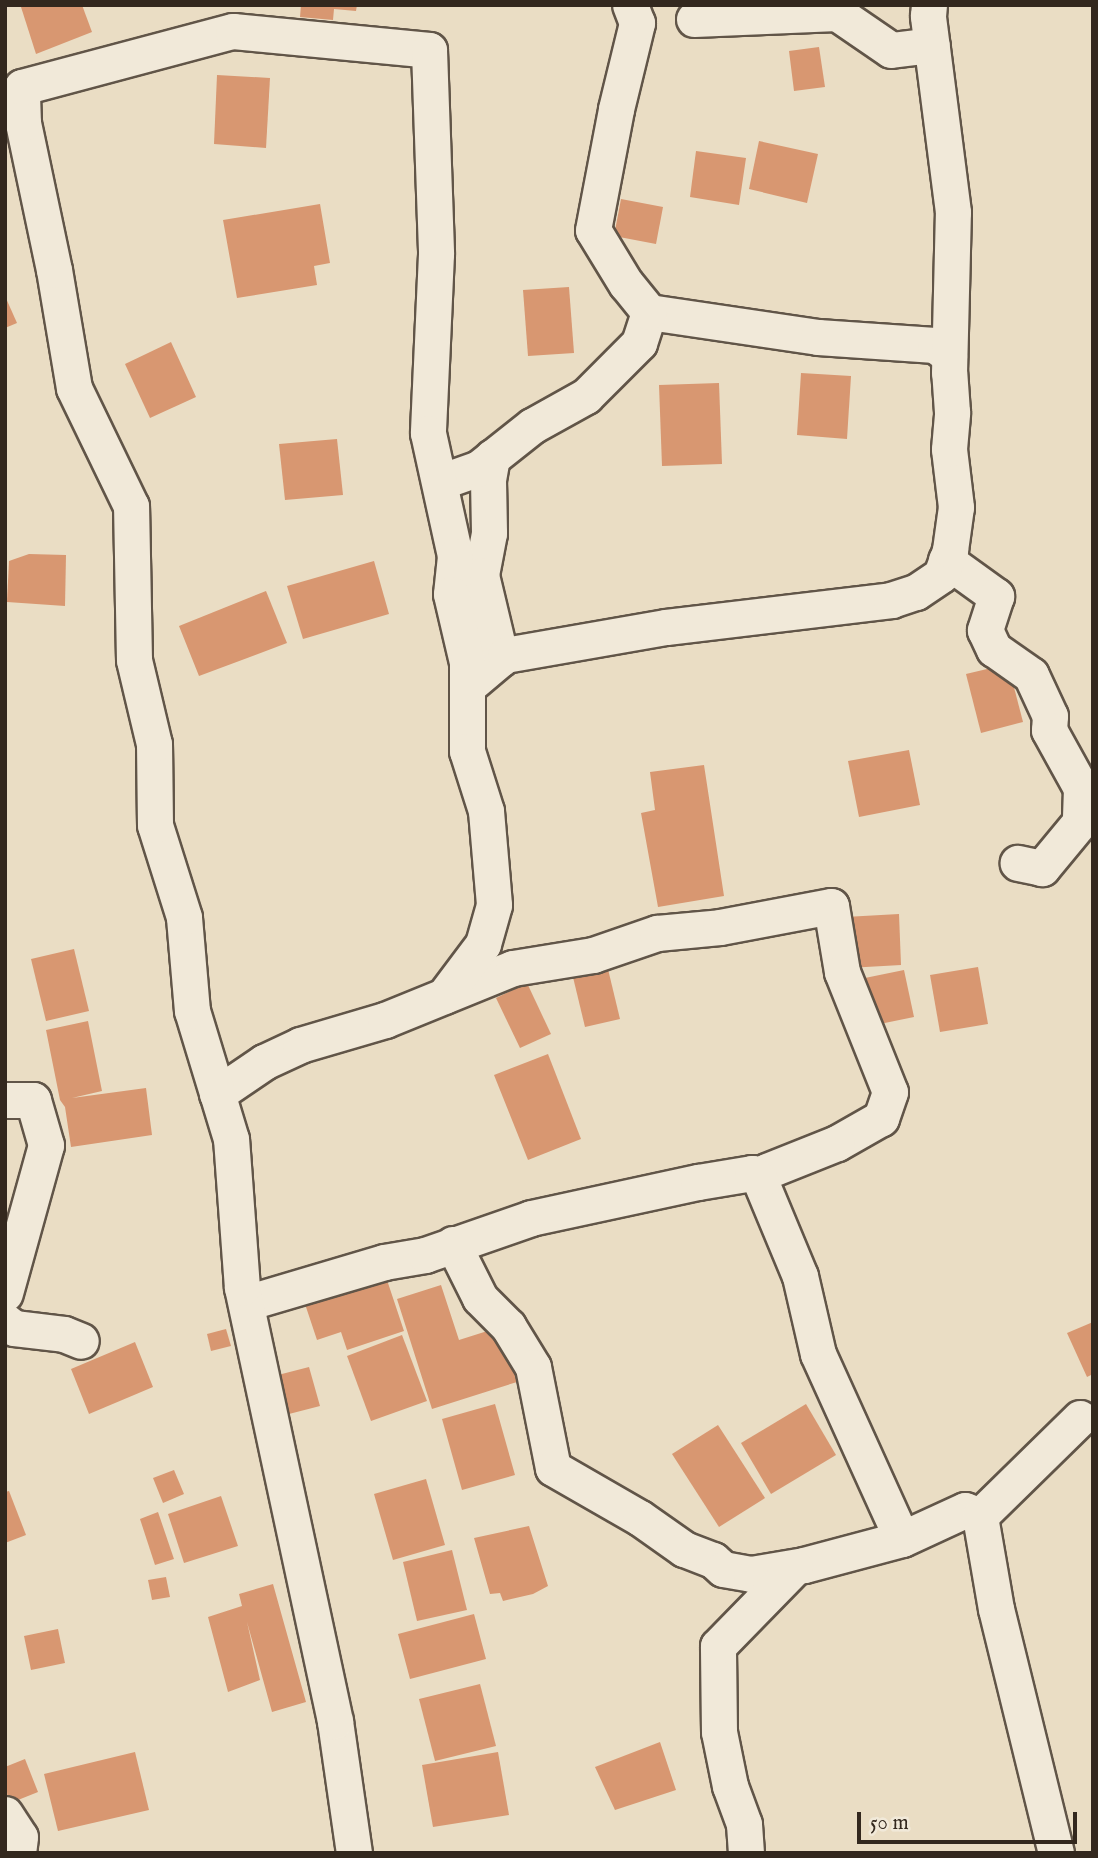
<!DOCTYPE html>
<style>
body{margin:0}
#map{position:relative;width:1098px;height:1858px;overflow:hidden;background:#eaddc4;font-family:"IM FELL English",serif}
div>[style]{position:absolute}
.building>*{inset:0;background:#d89771}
.roads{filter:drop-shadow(2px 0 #615548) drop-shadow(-2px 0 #615548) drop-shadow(0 2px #615548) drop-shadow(0 -2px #615548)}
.minor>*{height:35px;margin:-17.5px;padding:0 17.5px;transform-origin:17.5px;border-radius:17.5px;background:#f1e9d9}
span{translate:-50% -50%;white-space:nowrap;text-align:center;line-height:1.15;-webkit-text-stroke:5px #f1e9d9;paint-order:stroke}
.frame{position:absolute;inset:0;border:7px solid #33281e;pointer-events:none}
.scale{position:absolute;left:857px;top:1812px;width:220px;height:32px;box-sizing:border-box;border:4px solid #33281e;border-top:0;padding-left:9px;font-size:21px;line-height:24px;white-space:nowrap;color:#33281e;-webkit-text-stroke:5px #f1e9d9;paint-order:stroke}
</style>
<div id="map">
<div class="building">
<div style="clip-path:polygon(25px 5px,82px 5px,92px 32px,36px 54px,21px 7px)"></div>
<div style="clip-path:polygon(301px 5px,357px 5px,356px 11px,334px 9px,333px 20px,300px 17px)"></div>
<div style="clip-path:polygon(819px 47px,825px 87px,794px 91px,789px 51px)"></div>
<div style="clip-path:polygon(217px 75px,270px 78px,266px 148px,214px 144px)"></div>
<div style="clip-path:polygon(759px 141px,818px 154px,807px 203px,749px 189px)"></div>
<div style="clip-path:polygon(696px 151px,746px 158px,739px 205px,690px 197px)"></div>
<div style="clip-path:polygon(621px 199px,663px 207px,656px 244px,614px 236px)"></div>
<div style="clip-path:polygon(320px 204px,330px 263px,314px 266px,317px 285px,237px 298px,223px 220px)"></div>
<div style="clip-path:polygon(569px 287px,574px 353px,528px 356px,523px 290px)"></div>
<div style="clip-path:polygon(5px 296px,17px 323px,5px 328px)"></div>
<div style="clip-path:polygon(171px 342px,196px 397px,150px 418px,125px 364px)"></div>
<div style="clip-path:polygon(801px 373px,851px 376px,847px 439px,797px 435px)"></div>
<div style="clip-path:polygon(719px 383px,722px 464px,662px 466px,659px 385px)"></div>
<div style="clip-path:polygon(337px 439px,343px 495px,285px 500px,279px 444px)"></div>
<div style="clip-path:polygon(29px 554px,66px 555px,65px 606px,7px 602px,9px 561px)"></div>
<div style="clip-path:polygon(374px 561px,389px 614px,303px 639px,287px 586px)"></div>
<div style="clip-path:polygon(266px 591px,287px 643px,199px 676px,179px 626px)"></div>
<div style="clip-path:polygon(1008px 664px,1023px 722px,981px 733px,966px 674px)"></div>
<div style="clip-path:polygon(909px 750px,920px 805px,859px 817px,848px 761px)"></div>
<div style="clip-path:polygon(704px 765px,724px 896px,658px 907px,641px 813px,655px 810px,650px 772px)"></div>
<div style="clip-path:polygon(899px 914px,901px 965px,848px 968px,845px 917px)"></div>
<div style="clip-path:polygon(74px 949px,89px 1011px,46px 1021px,31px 959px)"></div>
<div style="clip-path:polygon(607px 965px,620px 1019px,585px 1027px,572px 973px)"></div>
<div style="clip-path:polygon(978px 967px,988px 1024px,940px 1032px,930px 975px)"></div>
<div style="clip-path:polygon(904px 970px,914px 1017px,870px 1026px,860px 979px)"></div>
<div style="clip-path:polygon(527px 983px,551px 1034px,520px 1048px,496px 998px)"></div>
<div style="clip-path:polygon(88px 1021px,102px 1091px,72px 1098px,146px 1088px,152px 1135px,71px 1147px,65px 1107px,60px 1100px,46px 1030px)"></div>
<div style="clip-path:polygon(548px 1054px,581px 1139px,528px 1160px,494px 1075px)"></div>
<div style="clip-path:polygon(386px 1277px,404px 1331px,347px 1350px,341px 1332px,317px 1340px,305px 1304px)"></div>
<div style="clip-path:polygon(441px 1285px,459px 1340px,500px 1327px,517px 1382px,432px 1409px,397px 1299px)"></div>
<div style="clip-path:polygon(1093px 1322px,1093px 1374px,1087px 1377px,1067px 1333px)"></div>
<div style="clip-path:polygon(226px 1329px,231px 1346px,211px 1351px,207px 1334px)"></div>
<div style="clip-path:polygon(402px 1335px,427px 1401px,371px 1421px,347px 1356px)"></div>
<div style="clip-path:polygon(135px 1342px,153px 1387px,89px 1414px,71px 1369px)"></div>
<div style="clip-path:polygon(309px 1367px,320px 1406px,289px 1414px,278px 1375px)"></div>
<div style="clip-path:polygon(495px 1404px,515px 1475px,462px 1490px,442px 1419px)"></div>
<div style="clip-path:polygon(806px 1404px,836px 1455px,771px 1494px,741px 1443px)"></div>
<div style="clip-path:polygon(718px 1425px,765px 1498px,719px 1527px,672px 1454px)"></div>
<div style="clip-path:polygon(174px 1470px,184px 1494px,163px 1503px,153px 1478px)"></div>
<div style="clip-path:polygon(426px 1479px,445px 1545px,393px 1560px,374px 1494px)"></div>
<div style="clip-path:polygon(9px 1491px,26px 1535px,5px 1543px,5px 1492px)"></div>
<div style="clip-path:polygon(221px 1496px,238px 1546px,184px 1563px,168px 1514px)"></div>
<div style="clip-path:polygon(158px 1512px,174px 1559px,155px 1565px,140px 1519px)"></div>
<div style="clip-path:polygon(529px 1526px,548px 1586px,533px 1594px,503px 1601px,500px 1593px,490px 1594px,474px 1538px)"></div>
<div style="clip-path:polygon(452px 1550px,467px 1610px,417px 1621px,403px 1562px)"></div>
<div style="clip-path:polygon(166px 1577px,170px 1597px,152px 1600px,148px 1580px)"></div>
<div style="clip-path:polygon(273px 1584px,306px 1702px,272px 1712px,247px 1622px,260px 1680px,228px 1692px,208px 1617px,242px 1606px,239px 1594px)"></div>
<div style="clip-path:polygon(474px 1614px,486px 1659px,410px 1679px,398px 1634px)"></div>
<div style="clip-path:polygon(58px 1629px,65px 1663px,31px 1670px,24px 1636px)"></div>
<div style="clip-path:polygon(480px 1684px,496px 1746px,435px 1761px,419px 1699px)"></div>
<div style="clip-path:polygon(660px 1742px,676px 1790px,615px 1810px,595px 1767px)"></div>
<div style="clip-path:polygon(135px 1752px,149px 1810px,58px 1831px,44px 1774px)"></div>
<div style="clip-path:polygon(498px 1752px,509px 1815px,433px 1827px,422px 1765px)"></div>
<div style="clip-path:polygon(25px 1759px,38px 1792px,8px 1804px,5px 1767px)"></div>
</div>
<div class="roads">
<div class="minor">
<div style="left:694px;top:19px;width:143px;rotate:-2.4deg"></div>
<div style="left:837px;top:13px;width:65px;rotate:34.4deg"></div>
<div style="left:891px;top:50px;width:41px;rotate:-7deg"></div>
<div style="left:649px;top:312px;width:171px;rotate:8.4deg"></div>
<div style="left:818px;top:337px;width:117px;rotate:3.9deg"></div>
<div style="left:935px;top:345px;width:18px;rotate:38deg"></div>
<div style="left:492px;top:457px;width:23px;rotate:100deg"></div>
<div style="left:488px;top:480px;width:53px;rotate:88.9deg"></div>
<div style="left:489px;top:533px;width:43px;rotate:100.8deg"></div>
<div style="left:481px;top:575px;width:86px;rotate:76.6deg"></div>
<div style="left:440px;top:482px;width:41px;rotate:-19.7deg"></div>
<div style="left:479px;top:468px;width:68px;rotate:-38.4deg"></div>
<div style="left:532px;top:426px;width:62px;rotate:-29.1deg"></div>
<div style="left:586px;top:396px;width:75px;rotate:-45deg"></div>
<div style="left:639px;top:343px;width:33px;rotate:-72deg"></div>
<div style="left:649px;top:312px;width:36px;rotate:-129deg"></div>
<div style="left:626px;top:284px;width:63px;rotate:-121.4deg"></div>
<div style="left:593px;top:230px;width:123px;rotate:-79.2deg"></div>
<div style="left:616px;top:109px;width:89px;rotate:-76.3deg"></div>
<div style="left:637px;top:23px;width:19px;rotate:-111deg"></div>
<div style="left:946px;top:560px;width:62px;rotate:35.8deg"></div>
<div style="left:996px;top:596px;width:36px;rotate:108deg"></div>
<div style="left:985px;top:630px;width:21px;rotate:65deg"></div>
<div style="left:994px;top:649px;width:45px;rotate:35.1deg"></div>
<div style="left:1031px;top:675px;width:45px;rotate:65.1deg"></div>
<div style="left:1050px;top:716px;width:14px;rotate:94deg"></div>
<div style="left:1049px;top:730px;width:66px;rotate:61.1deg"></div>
<div style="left:1081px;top:788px;width:34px;rotate:92deg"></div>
<div style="left:1080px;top:822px;width:60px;rotate:129.6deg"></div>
<div style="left:1042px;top:868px;width:25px;rotate:-168deg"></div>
<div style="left:468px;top:686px;width:48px;rotate:-40deg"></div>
<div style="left:505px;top:655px;width:163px;rotate:-9.9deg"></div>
<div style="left:666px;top:627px;width:227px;rotate:-6.8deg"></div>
<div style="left:891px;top:600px;width:26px;rotate:-18deg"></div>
<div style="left:916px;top:592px;width:30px;rotate:-34deg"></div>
<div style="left:941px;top:575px;width:27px;rotate:-70deg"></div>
<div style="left:950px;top:550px;width:43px;rotate:-82.1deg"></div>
<div style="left:956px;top:507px;width:58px;rotate:-96.9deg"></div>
<div style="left:949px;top:449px;width:37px;rotate:-85deg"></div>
<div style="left:952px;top:412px;width:39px;rotate:-94deg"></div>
<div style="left:949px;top:373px;width:161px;rotate:-88.6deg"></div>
<div style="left:953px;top:212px;width:198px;rotate:-97.3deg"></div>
<div style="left:928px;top:16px;width:11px;rotate:-85deg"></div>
<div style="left:217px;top:1094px;width:57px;rotate:-34.2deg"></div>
<div style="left:264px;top:1062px;width:40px;rotate:-25deg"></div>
<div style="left:300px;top:1045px;width:89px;rotate:-16.4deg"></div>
<div style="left:385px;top:1020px;width:138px;rotate:-22.1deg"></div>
<div style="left:513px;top:968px;width:81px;rotate:-9.2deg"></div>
<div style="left:593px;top:955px;width:68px;rotate:-19deg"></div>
<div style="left:657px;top:933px;width:63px;rotate:-5.4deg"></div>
<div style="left:720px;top:927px;width:113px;rotate:-10.7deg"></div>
<div style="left:831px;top:906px;width:67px;rotate:80.5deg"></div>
<div style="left:842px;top:972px;width:129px;rotate:68.2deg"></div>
<div style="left:890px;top:1092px;width:28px;rotate:109deg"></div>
<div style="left:881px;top:1118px;width:51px;rotate:150.4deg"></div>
<div style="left:837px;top:1143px;width:75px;rotate:158.2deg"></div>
<div style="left:767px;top:1171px;width:11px;rotate:128deg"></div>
<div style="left:760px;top:1180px;width:104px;rotate:67.4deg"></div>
<div style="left:800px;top:1276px;width:80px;rotate:77deg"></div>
<div style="left:818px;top:1354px;width:203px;rotate:65.6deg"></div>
<div style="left:902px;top:1539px;width:69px;rotate:-24.7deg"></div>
<div style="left:965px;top:1510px;width:16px;rotate:22deg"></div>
<div style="left:5px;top:1100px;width:28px"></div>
<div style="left:33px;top:1100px;width:47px;rotate:73.9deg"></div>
<div style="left:46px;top:1145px;width:154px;rotate:105.5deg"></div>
<div style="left:453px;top:1244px;width:60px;rotate:63.4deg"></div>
<div style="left:480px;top:1298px;width:40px;rotate:45deg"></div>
<div style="left:508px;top:1326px;width:48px;rotate:58.6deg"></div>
<div style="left:533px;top:1367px;width:103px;rotate:78.8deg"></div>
<div style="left:553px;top:1468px;width:100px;rotate:29.9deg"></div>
<div style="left:640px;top:1518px;width:54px;rotate:35.2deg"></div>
<div style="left:684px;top:1549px;width:31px;rotate:21deg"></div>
<div style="left:713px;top:1560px;width:13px;rotate:42deg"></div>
<div style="left:723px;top:1569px;width:28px;rotate:10deg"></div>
<div style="left:751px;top:1574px;width:54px;rotate:-9.6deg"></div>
<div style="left:804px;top:1565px;width:101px;rotate:-14.9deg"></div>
<div style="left:246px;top:1303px;width:144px;rotate:-16.5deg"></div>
<div style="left:384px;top:1262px;width:42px;rotate:-9.7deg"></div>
<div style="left:425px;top:1255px;width:112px;rotate:-19.2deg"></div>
<div style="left:531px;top:1218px;width:171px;rotate:-12.2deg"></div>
<div style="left:698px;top:1182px;width:55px;rotate:-9.5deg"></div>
<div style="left:752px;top:1173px;width:11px;rotate:41deg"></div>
<div style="left:5px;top:1321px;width:11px;rotate:38deg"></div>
<div style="left:14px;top:1328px;width:50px;rotate:6.8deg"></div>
<div style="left:64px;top:1334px;width:18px;rotate:22deg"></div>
<div style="left:5px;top:1814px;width:27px;rotate:57deg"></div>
<div style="left:20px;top:1837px;width:16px;rotate:97deg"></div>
<div style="left:354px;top:1853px;width:133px;rotate:-98.2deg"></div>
<div style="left:335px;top:1721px;width:443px;rotate:-102.1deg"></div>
<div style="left:242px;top:1288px;width:149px;rotate:-94.2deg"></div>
<div style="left:231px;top:1139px;width:134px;rotate:-106.9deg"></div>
<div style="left:192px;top:1011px;width:94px;rotate:-94.9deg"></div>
<div style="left:184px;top:917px;width:96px;rotate:-107.5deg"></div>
<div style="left:155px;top:825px;width:81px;rotate:-90.7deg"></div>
<div style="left:154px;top:744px;width:86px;rotate:-103.4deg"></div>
<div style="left:134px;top:660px;width:154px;rotate:-91.1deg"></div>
<div style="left:131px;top:506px;width:131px;rotate:-115.8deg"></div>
<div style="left:74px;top:388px;width:120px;rotate:-99.6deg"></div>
<div style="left:54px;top:270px;width:150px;rotate:-101.9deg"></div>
<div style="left:23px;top:123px;width:36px;rotate:-92deg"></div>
<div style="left:22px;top:87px;width:218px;rotate:-14.9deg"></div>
<div style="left:233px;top:31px;width:197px;rotate:5.5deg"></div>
<div style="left:429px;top:50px;width:204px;rotate:88deg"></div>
<div style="left:436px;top:254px;width:179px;rotate:92.6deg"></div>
<div style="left:428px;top:433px;width:126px;rotate:77.6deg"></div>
<div style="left:455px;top:556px;width:38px;rotate:96deg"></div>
<div style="left:451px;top:594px;width:70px;rotate:76.8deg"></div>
<div style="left:467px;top:662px;width:89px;rotate:90deg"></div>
<div style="left:467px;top:751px;width:63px;rotate:72.4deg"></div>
<div style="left:486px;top:811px;width:94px;rotate:85.1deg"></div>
<div style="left:494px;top:905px;width:41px;rotate:105.8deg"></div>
<div style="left:483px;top:944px;width:65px;rotate:126.9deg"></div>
<div style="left:746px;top:1853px;width:29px;rotate:-94deg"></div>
<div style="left:744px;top:1824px;width:40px;rotate:-110.2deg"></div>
<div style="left:730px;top:1786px;width:55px;rotate:-101.5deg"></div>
<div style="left:719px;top:1732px;width:86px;rotate:-90.7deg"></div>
<div style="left:718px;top:1646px;width:110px;rotate:-45.7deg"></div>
<div style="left:1056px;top:1853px;width:251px;rotate:-103.8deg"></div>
<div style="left:996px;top:1609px;width:94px;rotate:-99.8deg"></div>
<div style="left:980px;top:1516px;width:140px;rotate:-44.4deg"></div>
</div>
</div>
<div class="frame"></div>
<div class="scale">50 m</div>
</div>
